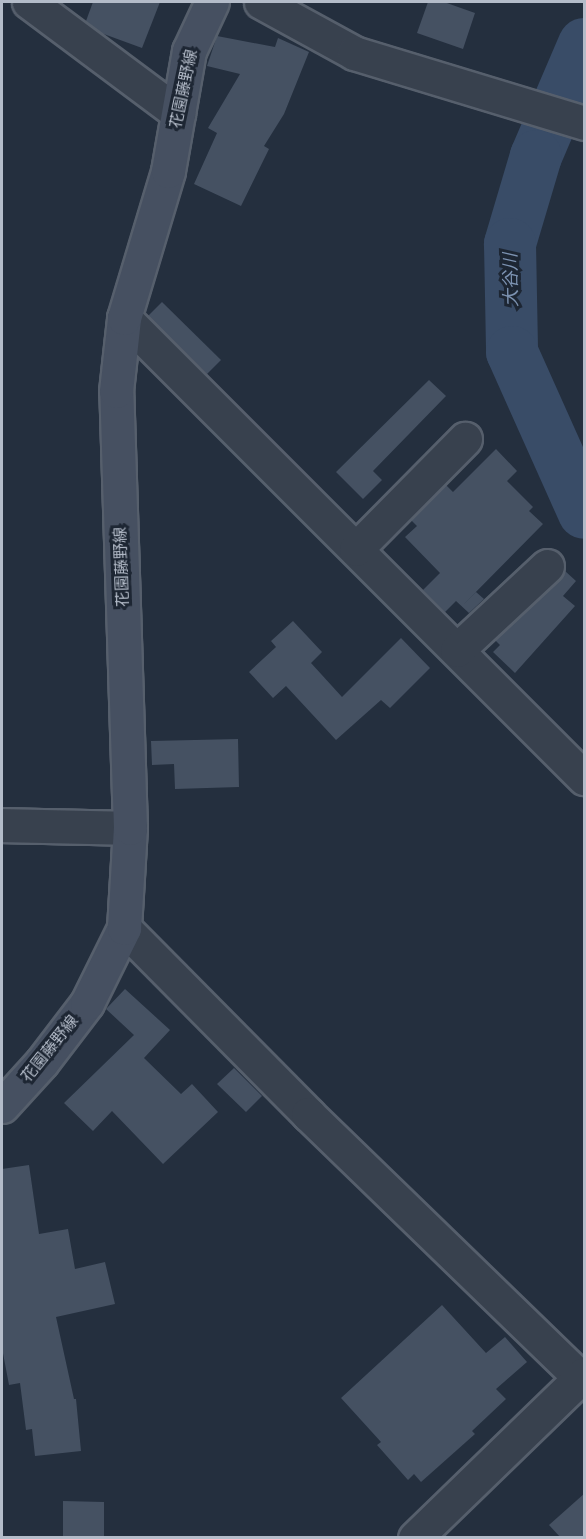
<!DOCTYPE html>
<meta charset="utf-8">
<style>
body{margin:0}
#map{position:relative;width:586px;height:1539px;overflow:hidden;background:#242f3e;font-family:Figtree,"Noto Sans JP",sans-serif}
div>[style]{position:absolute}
.river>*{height:52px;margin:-26px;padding:0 26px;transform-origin:26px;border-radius:26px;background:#394c67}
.building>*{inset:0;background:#455162}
.roads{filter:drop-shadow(2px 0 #565f6c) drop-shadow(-2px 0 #565f6c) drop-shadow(0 2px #565f6c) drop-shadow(0 -2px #565f6c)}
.street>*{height:33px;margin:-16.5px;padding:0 16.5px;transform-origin:16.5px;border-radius:16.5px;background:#38414e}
.secondary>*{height:33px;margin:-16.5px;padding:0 16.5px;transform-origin:16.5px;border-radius:16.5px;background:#465061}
span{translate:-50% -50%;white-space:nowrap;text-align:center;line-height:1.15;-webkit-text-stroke:6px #1d2633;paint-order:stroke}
.street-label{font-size:16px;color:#b4bcc9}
.water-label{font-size:18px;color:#7c92b1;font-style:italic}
.frame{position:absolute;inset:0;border:3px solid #b4bcc9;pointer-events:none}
</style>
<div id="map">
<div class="river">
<div style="left:584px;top:44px;width:122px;rotate:113.2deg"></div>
<div style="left:536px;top:156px;width:92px;rotate:106.5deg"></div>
<div style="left:510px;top:244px;width:108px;rotate:88.9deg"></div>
<div style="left:512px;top:352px;width:176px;rotate:65.9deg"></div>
</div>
<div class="building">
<div style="clip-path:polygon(93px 2px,160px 2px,142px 48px,101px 33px,86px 21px)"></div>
<div style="clip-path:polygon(428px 2px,444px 2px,475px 13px,463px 49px,417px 33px)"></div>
<div style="clip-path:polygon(217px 36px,275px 47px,278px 38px,309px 52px,284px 114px,264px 146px,269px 149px,241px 206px,194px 184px,217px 133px,208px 128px,240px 74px,207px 66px)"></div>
<div style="clip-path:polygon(162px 302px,221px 360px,207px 374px,148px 316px)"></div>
<div style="clip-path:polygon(429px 380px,446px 396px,373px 471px,382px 480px,363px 499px,336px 472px)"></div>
<div style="clip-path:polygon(496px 449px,517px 471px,507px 481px,533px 507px,529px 511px,543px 524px,464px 604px,476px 592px,484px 599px,469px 613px,456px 601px,445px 612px,423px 590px,440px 573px,405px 537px,417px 526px,411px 520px,446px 485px,453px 492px)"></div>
<div style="clip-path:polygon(565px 571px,576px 581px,563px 596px,575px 606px,515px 673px,493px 652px,500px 645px,495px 640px,560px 580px)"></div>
<div style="clip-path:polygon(293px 621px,322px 652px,311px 663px,342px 697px,401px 638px,430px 668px,390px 708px,381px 700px,336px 740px,286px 686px,273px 698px,249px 672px,276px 647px,271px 641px)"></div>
<div style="clip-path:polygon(238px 739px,239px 787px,175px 789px,174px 764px,152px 765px,151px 741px)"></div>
<div style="clip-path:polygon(125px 989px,170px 1030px,144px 1058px,181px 1094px,192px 1084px,218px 1112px,163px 1164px,112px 1111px,93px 1131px,64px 1103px,134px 1035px,106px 1009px)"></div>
<div style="clip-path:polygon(234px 1068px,262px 1096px,246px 1112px,217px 1084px)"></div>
<div style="clip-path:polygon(29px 1165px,39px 1234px,68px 1229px,75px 1269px,105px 1262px,115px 1304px,56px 1317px,74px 1399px,76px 1399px,81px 1451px,35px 1456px,32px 1429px,26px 1430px,20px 1383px,9px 1385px,2px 1348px,2px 1169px)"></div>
<div style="clip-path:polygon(442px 1305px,486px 1353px,505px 1337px,527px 1362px,496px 1389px,506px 1399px,472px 1431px,475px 1434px,421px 1482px,414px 1474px,408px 1480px,377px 1445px,381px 1442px,341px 1398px)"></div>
<div style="clip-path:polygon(585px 1493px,585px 1538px,561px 1538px,549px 1525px)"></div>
<div style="clip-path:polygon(63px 1501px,104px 1502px,104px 1538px,63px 1538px)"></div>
</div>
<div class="roads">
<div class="street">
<div style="left:29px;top:2px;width:186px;rotate:36.7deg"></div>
<div style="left:261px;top:2px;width:106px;rotate:28.7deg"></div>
<div style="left:354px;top:53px;width:240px;rotate:16.9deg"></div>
<div style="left:124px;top:318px;width:651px;rotate:45deg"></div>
<div style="left:356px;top:549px;width:155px;rotate:-45.3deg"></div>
<div style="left:457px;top:650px;width:123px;rotate:-43deg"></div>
<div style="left:2px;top:825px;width:128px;rotate:1.3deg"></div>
<div style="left:124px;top:928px;width:262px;rotate:45.3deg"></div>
<div style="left:308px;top:1114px;width:384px;rotate:44.1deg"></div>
<div style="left:415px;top:1538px;width:235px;rotate:-44.1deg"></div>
</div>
<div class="secondary">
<div style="left:2px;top:1106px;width:59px;rotate:-47.7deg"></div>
<div style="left:42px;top:1062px;width:74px;rotate:-52.7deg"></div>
<div style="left:87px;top:1003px;width:84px;rotate:-63.7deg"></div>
<div style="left:124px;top:928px;width:100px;rotate:-86.6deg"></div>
<div style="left:130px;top:828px;width:437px;rotate:-91.8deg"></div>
<div style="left:116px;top:391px;width:73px;rotate:-83.7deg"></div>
<div style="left:124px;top:318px;width:153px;rotate:-73.3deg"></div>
<div style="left:168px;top:171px;width:122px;rotate:-80.1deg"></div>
<div style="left:189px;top:51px;width:54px;rotate:-64.9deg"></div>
</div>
</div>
<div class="street-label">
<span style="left:184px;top:89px;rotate:-78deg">花園藤野線</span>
<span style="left:122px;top:567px;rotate:-92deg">花園藤野線</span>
<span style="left:50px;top:1049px;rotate:-51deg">花園藤野線</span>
</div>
<div class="water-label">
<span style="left:511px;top:280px;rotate:-91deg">大谷川</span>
</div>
<div class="frame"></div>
</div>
